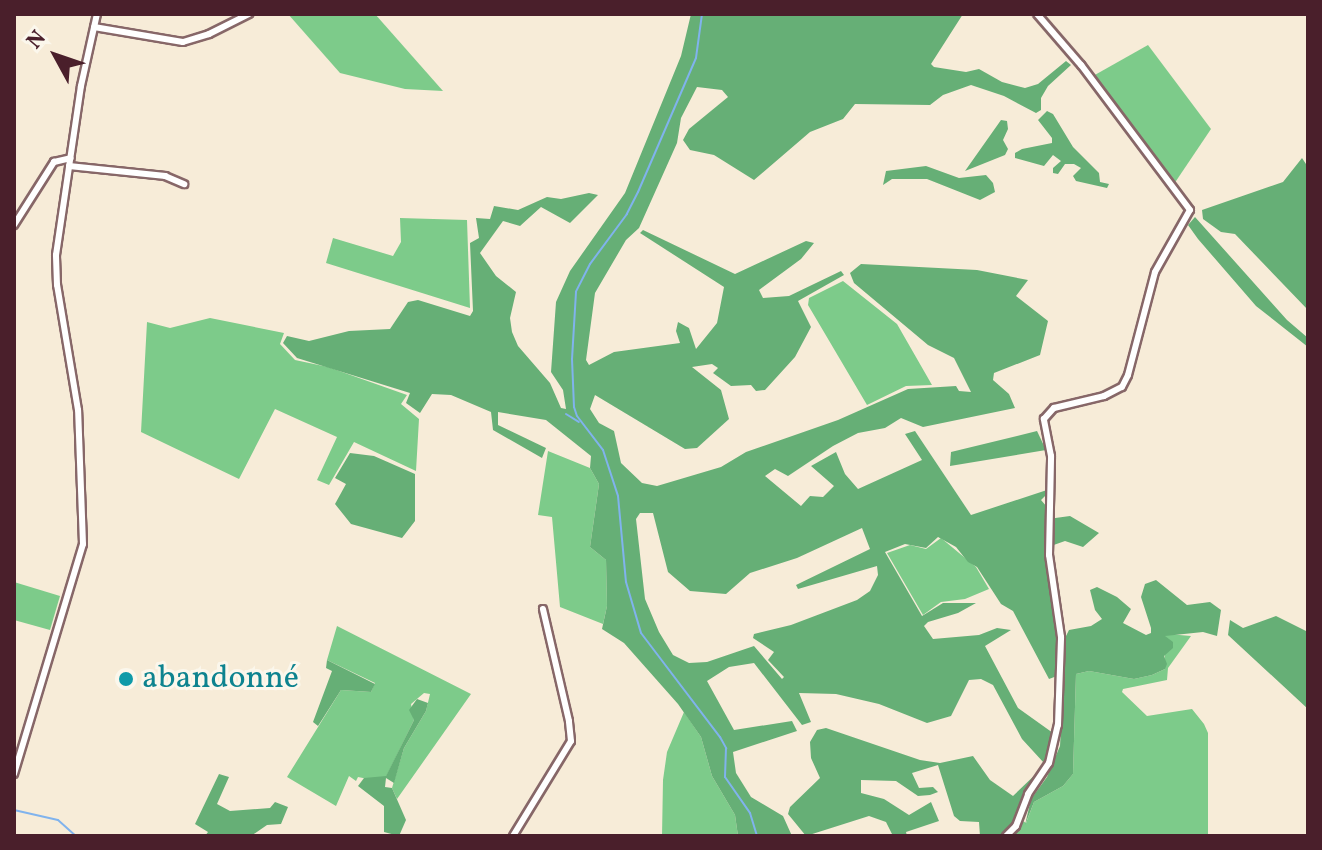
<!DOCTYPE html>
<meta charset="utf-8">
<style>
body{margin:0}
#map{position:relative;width:1322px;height:850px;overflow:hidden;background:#f7ecd8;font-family:Vollkorn,serif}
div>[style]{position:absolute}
.green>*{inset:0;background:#7dcb8a}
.forest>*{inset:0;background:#66af76}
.stream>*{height:2px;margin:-1px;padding:0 1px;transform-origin:1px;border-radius:1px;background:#80b3ed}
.roads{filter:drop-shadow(2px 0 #876768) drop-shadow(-2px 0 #876768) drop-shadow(0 2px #876768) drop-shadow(0 -2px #876768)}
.minor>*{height:6px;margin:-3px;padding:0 3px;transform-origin:3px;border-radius:3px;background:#fff}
.dots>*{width:22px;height:22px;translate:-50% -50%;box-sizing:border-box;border:4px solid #fbf7ec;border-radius:50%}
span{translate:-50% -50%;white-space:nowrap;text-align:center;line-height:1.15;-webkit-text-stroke:6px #fbf7ec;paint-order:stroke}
.culture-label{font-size:32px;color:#0d838f}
.left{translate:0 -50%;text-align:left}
.frame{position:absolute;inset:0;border:16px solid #4a1f2b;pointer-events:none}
.north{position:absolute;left:16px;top:16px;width:80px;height:80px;-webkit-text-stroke:6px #fbf7ec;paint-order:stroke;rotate:310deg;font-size:22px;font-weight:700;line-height:32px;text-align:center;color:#4a1f2b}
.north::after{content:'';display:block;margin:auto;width:28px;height:36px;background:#4a1f2b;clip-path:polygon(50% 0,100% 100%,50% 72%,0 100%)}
</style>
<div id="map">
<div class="green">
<div style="clip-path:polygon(288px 14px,375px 14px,443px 91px,405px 89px,340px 73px)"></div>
<div style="clip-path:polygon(1148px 45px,1211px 129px,1174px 184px,1093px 76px)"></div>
<div style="clip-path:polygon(400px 218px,467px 220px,470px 308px,326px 263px,333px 238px,393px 256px,401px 242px)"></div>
<div style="clip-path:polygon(843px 281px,897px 324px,932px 385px,906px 386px,867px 405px,808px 305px,809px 298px)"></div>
<div style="clip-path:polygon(210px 318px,284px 333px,280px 344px,295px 360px,328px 367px,407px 395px,401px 404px,419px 419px,416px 471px,354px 442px,329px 485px,317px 480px,337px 437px,275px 409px,239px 479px,141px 432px,147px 322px,170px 328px)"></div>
<div style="clip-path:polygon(548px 451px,590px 468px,599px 484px,590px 547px,606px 560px,607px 606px,603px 624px,560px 607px,552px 517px,538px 515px)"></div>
<div style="clip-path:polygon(941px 538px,976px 567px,989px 589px,965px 599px,941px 602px,923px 615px,887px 553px,910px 545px,926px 549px)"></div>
<div style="clip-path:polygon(14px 582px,60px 596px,50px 630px,14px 620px)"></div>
<div style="clip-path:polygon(337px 626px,471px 694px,397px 799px,392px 788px,404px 748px,426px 711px,430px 694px,424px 693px,411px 704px,414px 720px,386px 777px,373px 780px,358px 777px,356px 781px,349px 776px,336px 806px,287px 777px,341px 690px,371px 692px,375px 683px,327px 660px)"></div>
<div style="clip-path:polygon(1168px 634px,1191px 636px,1168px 668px,1167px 680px,1123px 689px,1122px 692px,1147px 716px,1192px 709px,1204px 724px,1208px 733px,1208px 836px,1010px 836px,1023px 821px,1026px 823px,1034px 802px,1063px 786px,1073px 774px,1076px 674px,1089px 671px,1134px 679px,1152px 675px,1165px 669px,1164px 636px)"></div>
<div style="clip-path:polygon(684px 712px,701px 737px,712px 776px,735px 815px,738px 836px,662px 836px,663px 780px,667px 752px)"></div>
</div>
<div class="forest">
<div style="clip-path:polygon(evenodd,691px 14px,963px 14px,931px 64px,934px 67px,966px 72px,979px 69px,1002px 82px,1025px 88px,1038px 84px,1066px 61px,1071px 65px,1048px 86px,1041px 98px,1041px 110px,1036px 113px,1004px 96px,971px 85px,943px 95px,930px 105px,855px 104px,843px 119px,810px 132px,754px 180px,714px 155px,690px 150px,683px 140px,689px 129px,728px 97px,722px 90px,697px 87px,681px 118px,677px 143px,639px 228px,626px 240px,595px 293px,586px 360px,589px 365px,614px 352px,680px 343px,676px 331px,678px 322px,689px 328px,696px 349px,717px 323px,724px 287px,640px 233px,643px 230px,735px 274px,806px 241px,814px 243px,801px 259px,759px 290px,763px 298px,789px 296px,841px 271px,844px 275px,798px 301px,811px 327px,795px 357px,765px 390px,756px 391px,751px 385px,731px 386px,713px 373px,718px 368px,712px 364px,692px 367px,721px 390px,729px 419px,697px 448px,685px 449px,595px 395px,590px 409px,599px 423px,614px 431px,621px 463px,642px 483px,657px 486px,721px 467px,746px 452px,838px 420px,908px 389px,956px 386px,959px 391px,971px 392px,954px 358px,928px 345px,854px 283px,850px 273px,861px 264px,977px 270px,1028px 280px,1016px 296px,1048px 321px,1040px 355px,994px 373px,993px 380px,1009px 394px,1015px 408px,923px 427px,901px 418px,885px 428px,858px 433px,833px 446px,788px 476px,775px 469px,765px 476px,801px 506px,810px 496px,823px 497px,834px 486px,811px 466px,836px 452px,845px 474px,858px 489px,922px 460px,905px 434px,915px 431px,971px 515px,1047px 490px,1048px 493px,1041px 500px,1047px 507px,1048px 519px,1070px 516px,1099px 533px,1083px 547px,1065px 541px,1048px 547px,1049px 581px,1058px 641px,1057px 676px,1049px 679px,1013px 611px,1001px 604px,977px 567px,968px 562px,956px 547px,938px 537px,926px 548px,905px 544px,885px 552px,922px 616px,943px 603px,976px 603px,958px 613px,928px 622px,924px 626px,933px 639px,979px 635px,997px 628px,1011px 630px,985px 646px,1018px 708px,1053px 733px,1044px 763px,1022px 739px,993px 685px,981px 679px,969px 680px,951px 716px,927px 723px,879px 704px,836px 694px,799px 693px,811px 722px,802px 725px,754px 663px,729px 667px,707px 681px,734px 730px,792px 721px,797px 731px,733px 752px,736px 773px,751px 797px,783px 816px,792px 836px,738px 836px,735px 815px,712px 776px,701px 737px,678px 704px,624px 643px,602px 629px,607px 606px,606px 560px,590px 547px,599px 484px,590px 468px,591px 456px,546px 420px,498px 412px,498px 425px,546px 448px,542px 458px,493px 430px,491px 412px,451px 395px,432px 394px,420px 413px,406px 403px,410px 393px,297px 358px,283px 343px,287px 336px,309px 341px,349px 331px,390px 329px,408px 302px,418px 300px,470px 316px,473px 311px,470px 243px,479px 238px,476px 218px,490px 219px,494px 206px,518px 210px,547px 197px,561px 199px,589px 193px,598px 195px,570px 223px,541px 207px,520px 226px,503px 221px,480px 253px,496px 276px,516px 292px,510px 318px,512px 332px,518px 346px,550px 383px,561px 408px,566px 409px,563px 390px,551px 372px,556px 302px,570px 271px,625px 193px,681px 56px,691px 14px,640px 513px,653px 513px,668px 572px,690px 591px,726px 594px,750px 573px,797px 558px,862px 528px,870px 549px,796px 585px,798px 589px,877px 566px,878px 575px,870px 591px,857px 600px,791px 625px,754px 634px,753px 638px,774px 652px,768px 660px,784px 677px,782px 679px,754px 646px,707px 662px,689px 663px,673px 655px,659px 632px,645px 599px,636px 519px,640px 513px)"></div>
<div style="clip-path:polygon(1047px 111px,1053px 114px,1073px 147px,1099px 173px,1100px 182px,1109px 184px,1107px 188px,1076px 181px,1073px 176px,1081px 168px,1074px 164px,1065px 164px,1058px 174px,1053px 173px,1053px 168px,1061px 161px,1053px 155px,1044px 166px,1015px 158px,1015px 153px,1022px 149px,1052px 143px,1052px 138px,1038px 120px)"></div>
<div style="clip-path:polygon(1001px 120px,1007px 121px,1008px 129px,1003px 140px,1008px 149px,1005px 155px,965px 171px)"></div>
<div style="clip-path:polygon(1302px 158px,1308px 167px,1308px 310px,1235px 234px,1221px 232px,1203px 219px,1202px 210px,1283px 182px)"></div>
<div style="clip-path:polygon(926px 166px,959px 178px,986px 175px,993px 183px,995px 192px,980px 200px,927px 179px,892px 179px,883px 185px,886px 171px)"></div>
<div style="clip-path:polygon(1195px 217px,1287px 320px,1308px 338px,1308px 347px,1256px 306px,1198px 239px,1188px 225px)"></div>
<div style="clip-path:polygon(1037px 431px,1046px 450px,950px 466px,951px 452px)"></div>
<div style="clip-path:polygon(350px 453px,374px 456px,415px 474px,415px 521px,402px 538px,351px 524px,335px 504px,346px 484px,335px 478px)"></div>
<div style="clip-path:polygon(1156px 580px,1187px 605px,1210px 602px,1221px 610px,1217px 636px,1203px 632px,1165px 636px,1173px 642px,1173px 648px,1164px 656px,1167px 664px,1165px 669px,1152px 675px,1134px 679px,1089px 671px,1076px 674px,1073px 774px,1063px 786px,1034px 802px,1025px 825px,1031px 799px,1047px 777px,1060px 746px,1066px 636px,1069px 630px,1091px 626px,1102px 619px,1095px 610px,1090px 590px,1097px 587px,1117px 597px,1131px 609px,1123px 623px,1146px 635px,1151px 633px,1151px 628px,1141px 597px,1145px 584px)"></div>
<div style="clip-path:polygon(1276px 616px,1308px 632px,1308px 709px,1228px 635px,1230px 620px,1243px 628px)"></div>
<div style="clip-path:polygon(327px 660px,375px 684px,371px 692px,341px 690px,318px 726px,313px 722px,332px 671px,326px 668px)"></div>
<div style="clip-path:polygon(417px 699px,428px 703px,426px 711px,404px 748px,394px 783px,386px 778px,385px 787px,392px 788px,406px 820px,399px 836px,384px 832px,384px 806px,358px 786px,364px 778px,386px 776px,414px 720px,409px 710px)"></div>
<div style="clip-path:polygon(826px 728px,920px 760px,940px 763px,973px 756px,990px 780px,1013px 796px,1038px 772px,1040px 775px,1015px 825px,1004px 836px,980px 836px,979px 822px,960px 821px,954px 816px,938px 765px,912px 773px,919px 788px,933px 787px,938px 792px,930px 795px,918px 796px,896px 781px,861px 780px,861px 793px,884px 799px,909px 815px,931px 802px,939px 821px,906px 832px,907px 836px,893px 836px,886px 822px,869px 816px,806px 836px,788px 814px,790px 807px,820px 778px,811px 758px,810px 742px,817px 730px)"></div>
<div style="clip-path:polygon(219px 774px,229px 777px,217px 804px,230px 811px,270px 808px,275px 802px,288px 807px,281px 824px,267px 825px,251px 836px,205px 836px,208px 832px,195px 824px)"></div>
</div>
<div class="stream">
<div style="left:702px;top:14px;width:44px;rotate:97.8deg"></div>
<div style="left:696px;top:58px;width:146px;rotate:113.4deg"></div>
<div style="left:638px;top:192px;width:25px;rotate:117deg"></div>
<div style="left:627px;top:214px;width:62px;rotate:126.5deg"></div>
<div style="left:590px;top:264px;width:31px;rotate:117deg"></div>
<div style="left:576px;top:292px;width:67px;rotate:93.4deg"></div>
<div style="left:572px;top:359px;width:48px;rotate:87.6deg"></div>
<div style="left:574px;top:407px;width:9px;rotate:72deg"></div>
<div style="left:577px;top:416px;width:43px;rotate:52.6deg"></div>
<div style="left:603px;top:450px;width:48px;rotate:71.9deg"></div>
<div style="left:618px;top:496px;width:86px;rotate:84.7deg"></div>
<div style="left:626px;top:582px;width:53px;rotate:73.6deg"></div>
<div style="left:641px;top:633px;width:131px;rotate:52.8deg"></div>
<div style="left:720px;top:737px;width:13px;rotate:61deg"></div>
<div style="left:726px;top:748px;width:29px;rotate:92deg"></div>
<div style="left:725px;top:777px;width:44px;rotate:55.2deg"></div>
<div style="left:750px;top:813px;width:24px;rotate:73deg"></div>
<div style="left:566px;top:414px;width:15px;rotate:32deg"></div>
<div style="left:14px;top:810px;width:45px;rotate:12.8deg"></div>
<div style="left:58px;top:820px;width:24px;rotate:42deg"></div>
</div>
<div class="roads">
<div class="minor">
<div style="left:94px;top:27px;width:90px;rotate:9.6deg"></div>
<div style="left:183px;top:42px;width:27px;rotate:-17deg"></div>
<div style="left:209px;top:34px;width:45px;rotate:-26.6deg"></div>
<div style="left:69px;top:166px;width:97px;rotate:5.9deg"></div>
<div style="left:165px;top:176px;width:21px;rotate:23deg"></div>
<div style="left:14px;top:225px;width:75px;rotate:-57.6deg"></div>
<div style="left:54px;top:162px;width:17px;rotate:-13deg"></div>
<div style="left:14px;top:774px;width:240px;rotate:-73.3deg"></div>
<div style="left:83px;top:544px;width:134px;rotate:-92.1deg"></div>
<div style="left:78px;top:410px;width:127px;rotate:-99.5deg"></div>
<div style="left:57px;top:285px;width:30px;rotate:-92deg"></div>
<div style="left:56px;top:255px;width:171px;rotate:-81.6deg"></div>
<div style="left:81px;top:86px;width:74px;rotate:-77.5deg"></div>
<div style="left:513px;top:836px;width:111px;rotate:-58.6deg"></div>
<div style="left:571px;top:741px;width:20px;rotate:-96deg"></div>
<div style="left:569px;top:721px;width:115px;rotate:-103.1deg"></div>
<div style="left:1006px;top:836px;width:14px;rotate:-45deg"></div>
<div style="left:1016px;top:826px;width:34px;rotate:-69deg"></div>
<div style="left:1028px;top:794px;width:37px;rotate:-56deg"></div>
<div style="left:1049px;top:763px;width:39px;rotate:-77deg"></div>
<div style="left:1058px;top:725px;width:88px;rotate:-88deg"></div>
<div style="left:1061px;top:637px;width:83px;rotate:-98.3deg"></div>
<div style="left:1049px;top:555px;width:99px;rotate:-88.8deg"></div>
<div style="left:1051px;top:456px;width:38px;rotate:-101deg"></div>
<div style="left:1044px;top:419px;width:15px;rotate:-48deg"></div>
<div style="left:1054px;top:408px;width:51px;rotate:-13.5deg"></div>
<div style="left:1104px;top:396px;width:20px;rotate:-27deg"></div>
<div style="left:1122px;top:387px;width:13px;rotate:-63deg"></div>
<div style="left:1128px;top:375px;width:106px;rotate:-75.3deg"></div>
<div style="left:1155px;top:272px;width:71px;rotate:-60.6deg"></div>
<div style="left:1190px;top:210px;width:181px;rotate:-126.9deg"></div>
<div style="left:1081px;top:65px;width:67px;rotate:-130.8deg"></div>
</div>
</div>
<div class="dots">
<div style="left:126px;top:679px;background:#0f9aa8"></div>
</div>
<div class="culture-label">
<span class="left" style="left:142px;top:679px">abandonné</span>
</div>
<div class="frame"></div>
<div class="north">N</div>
</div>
